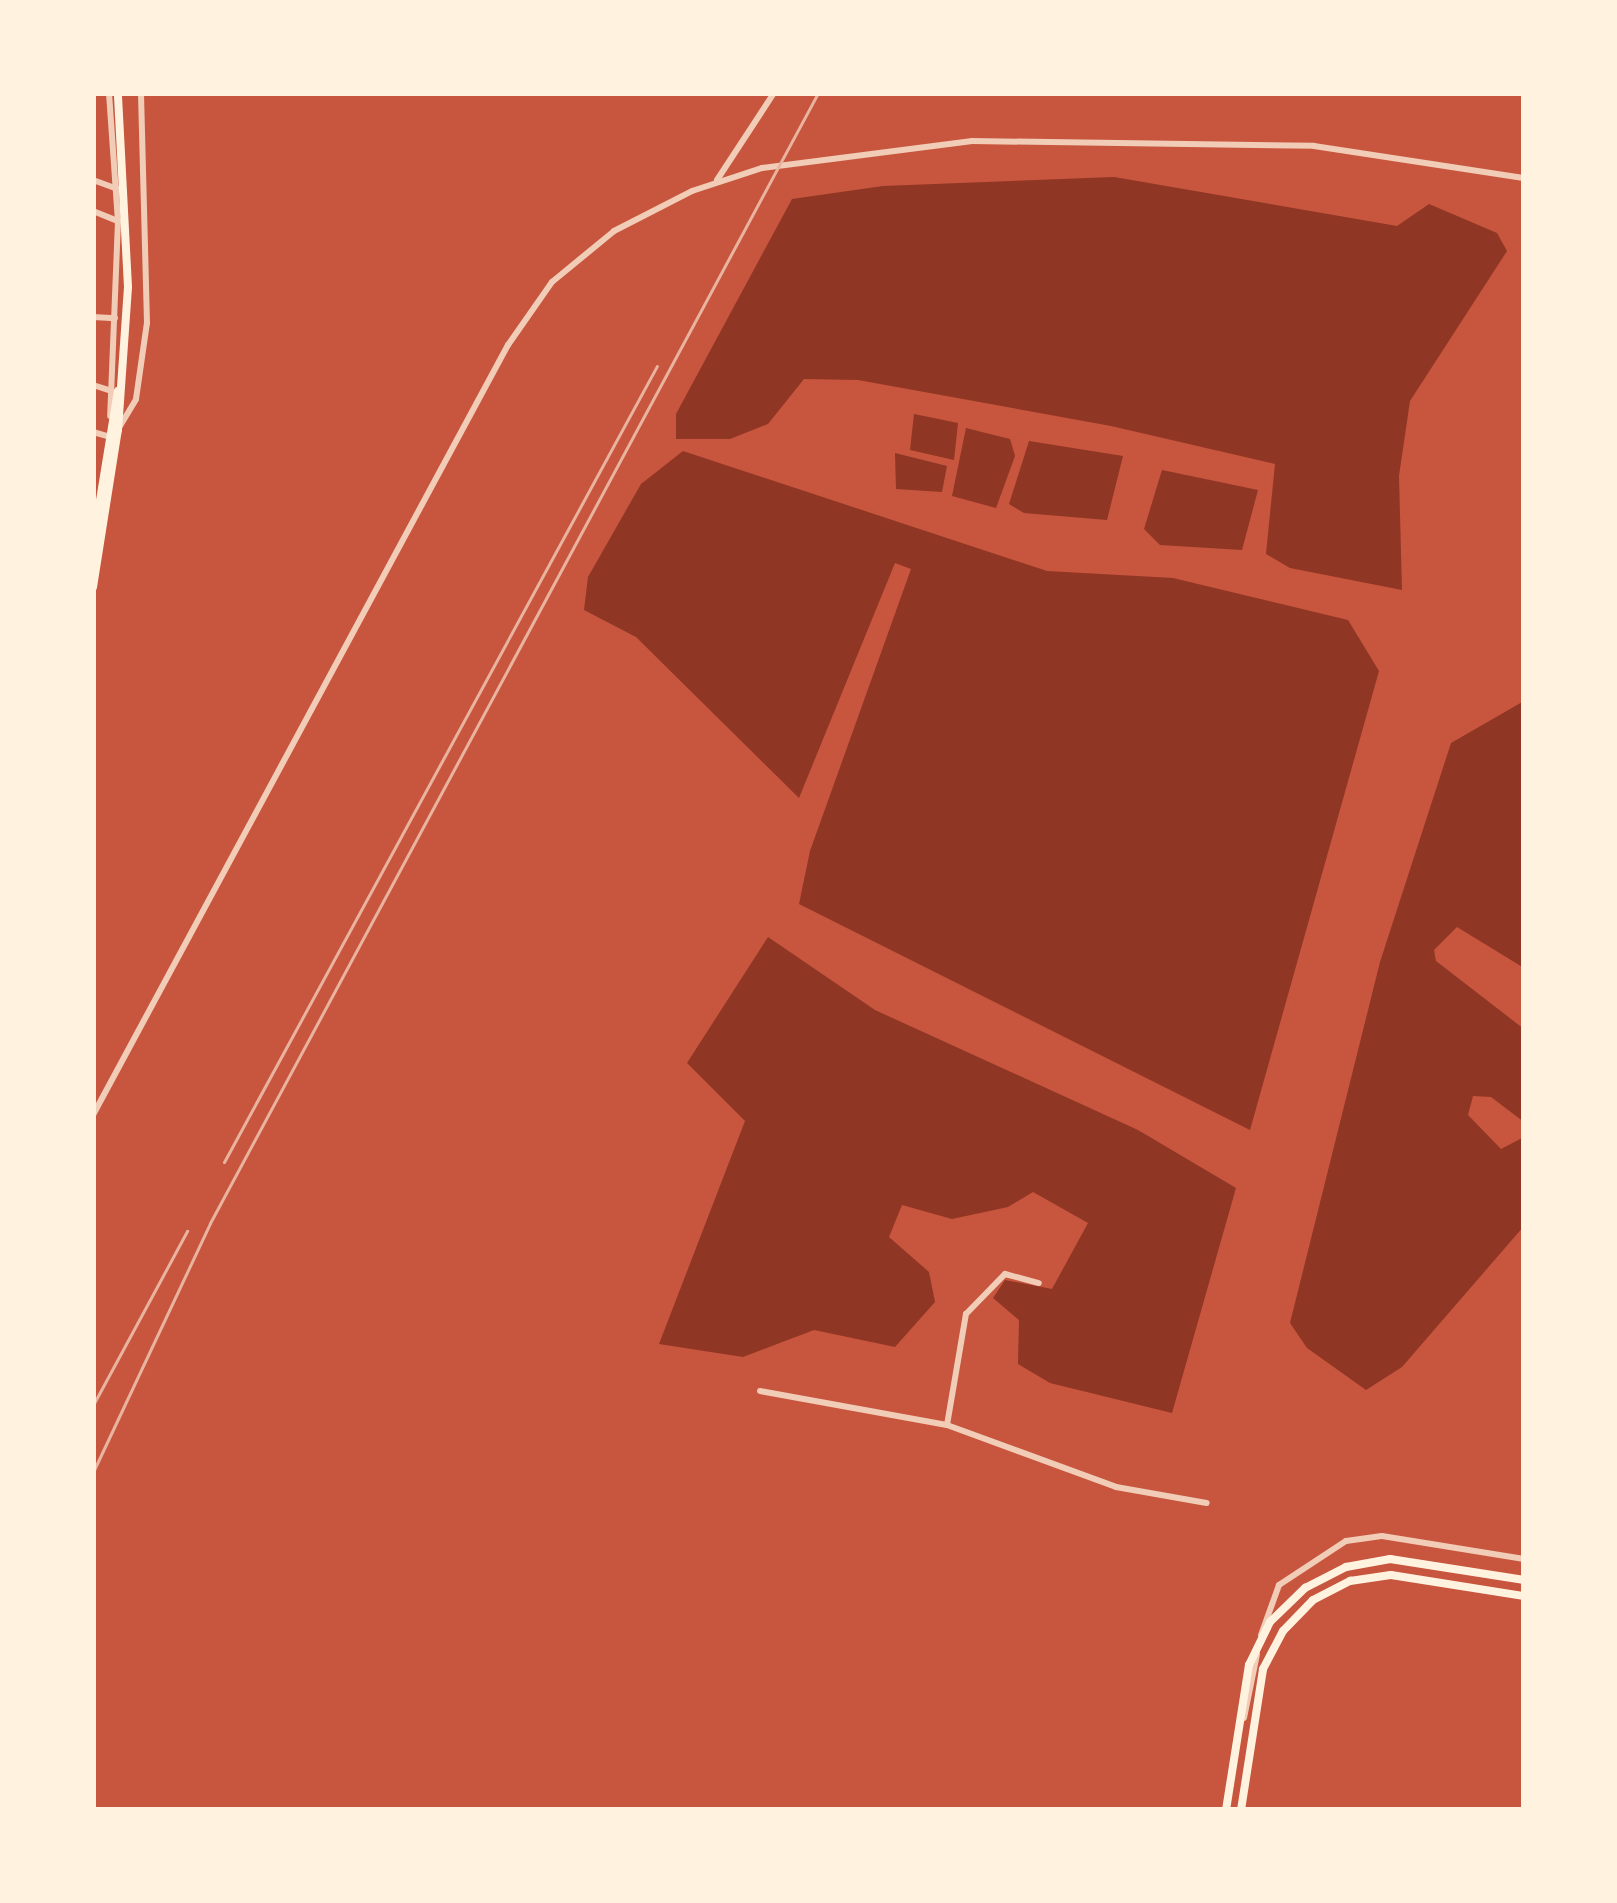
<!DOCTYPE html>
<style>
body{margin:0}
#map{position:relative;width:1617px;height:1903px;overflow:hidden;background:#c8553d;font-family:"Roboto Condensed",sans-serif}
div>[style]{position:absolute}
.water>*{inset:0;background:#8f3625}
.minor>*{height:6px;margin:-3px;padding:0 3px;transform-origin:3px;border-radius:3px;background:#f1ccb7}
.tertiary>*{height:6px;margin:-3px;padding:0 3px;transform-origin:3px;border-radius:3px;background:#f1ccb7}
.secondary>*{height:8px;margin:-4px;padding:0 4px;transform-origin:4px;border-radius:4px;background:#fff3e0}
.rail>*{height:3px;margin:-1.5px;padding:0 1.5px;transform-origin:1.5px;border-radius:1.5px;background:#e9b49f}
span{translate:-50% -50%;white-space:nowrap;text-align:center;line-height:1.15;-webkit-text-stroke:9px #fff3e0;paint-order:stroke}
.frame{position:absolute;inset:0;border:96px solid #fff3e0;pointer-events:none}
</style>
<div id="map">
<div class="water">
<div style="clip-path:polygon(1114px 177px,1397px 226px,1429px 204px,1497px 233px,1507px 251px,1410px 401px,1399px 476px,1402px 590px,1290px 568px,1266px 554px,1275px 464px,1111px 426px,858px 380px,804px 379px,768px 424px,730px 439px,676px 439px,676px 414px,792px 199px,883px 186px)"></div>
<div style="clip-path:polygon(914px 414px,958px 423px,954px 460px,910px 450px)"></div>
<div style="clip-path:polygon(966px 428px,1010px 439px,1015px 456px,996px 508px,952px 496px)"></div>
<div style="clip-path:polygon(1029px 441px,1123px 456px,1107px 520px,1024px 513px,1009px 504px)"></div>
<div style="clip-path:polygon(683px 451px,1047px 571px,1173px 578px,1348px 620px,1379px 671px,1250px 1130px,799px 904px,810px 851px,911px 569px,895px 563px,799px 798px,636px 637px,584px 610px,588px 577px,641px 484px)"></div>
<div style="clip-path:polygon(895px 453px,947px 466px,942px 492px,896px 489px)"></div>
<div style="clip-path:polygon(1162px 470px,1258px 490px,1242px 550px,1160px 545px,1144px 529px)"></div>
<div style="clip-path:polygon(1524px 701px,1524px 968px,1457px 927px,1434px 950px,1436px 961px,1524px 1029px,1524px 1122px,1491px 1097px,1473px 1096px,1468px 1115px,1501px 1149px,1524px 1137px,1524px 1226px,1402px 1367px,1366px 1390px,1307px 1348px,1290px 1323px,1380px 962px,1451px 743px)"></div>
<div style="clip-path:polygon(768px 937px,875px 1010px,1138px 1130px,1236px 1188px,1172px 1413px,1050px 1383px,1018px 1364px,1019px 1320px,993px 1298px,1005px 1280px,1052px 1289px,1088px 1223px,1033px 1192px,1008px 1207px,952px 1219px,902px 1205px,889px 1237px,929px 1272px,935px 1302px,895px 1347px,814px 1330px,743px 1357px,659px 1344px,745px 1121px,687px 1063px)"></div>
</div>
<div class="minor">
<div style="left:93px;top:180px;width:27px;rotate:20deg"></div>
<div style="left:717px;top:180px;width:104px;rotate:-56.8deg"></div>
<div style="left:93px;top:211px;width:27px;rotate:22deg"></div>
<div style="left:93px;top:317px;width:22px;rotate:3deg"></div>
<div style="left:93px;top:385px;width:16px;rotate:18deg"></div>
<div style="left:93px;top:432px;width:15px;rotate:16deg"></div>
<div style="left:760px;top:1391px;width:190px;rotate:10.3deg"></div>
<div style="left:947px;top:1425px;width:180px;rotate:20.1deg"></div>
<div style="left:1116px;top:1487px;width:92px;rotate:10deg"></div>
<div style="left:947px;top:1425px;width:113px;rotate:-80.3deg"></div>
<div style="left:966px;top:1314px;width:56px;rotate:-45.7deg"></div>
<div style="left:1005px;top:1274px;width:35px;rotate:15deg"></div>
</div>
<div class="tertiary">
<div style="left:109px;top:93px;width:128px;rotate:86deg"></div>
<div style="left:118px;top:221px;width:195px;rotate:92.3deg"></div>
<div style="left:120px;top:426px;width:31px;rotate:-59deg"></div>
<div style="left:136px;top:399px;width:77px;rotate:-81.8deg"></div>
<div style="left:147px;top:323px;width:230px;rotate:-91.5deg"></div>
<div style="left:93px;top:1115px;width:875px;rotate:-61.68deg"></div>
<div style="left:508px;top:345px;width:77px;rotate:-55.1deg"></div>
<div style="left:552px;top:282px;width:80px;rotate:-39.4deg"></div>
<div style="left:614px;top:231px;width:88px;rotate:-27.1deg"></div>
<div style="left:692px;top:191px;width:74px;rotate:-18.2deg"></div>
<div style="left:762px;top:168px;width:212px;rotate:-7.3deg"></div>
<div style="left:972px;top:141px;width:342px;rotate:0.8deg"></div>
<div style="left:1314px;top:146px;width:212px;rotate:8.7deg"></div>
<div style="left:1261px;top:1635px;width:53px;rotate:-70.2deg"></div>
<div style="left:1279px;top:1585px;width:80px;rotate:-33.3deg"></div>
<div style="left:1346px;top:1541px;width:36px;rotate:-8deg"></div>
<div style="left:1382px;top:1536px;width:144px;rotate:9.2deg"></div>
<div style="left:1244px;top:1718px;width:65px;rotate:-78.5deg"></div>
</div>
<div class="secondary">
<div style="left:93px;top:543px;width:154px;rotate:-80.7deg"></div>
<div style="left:93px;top:587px;width:159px;rotate:-81deg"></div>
<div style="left:118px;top:430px;width:143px;rotate:-86deg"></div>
<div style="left:128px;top:287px;width:194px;rotate:-93deg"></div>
<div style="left:1226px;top:1810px;width:147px;rotate:-81deg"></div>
<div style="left:1249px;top:1665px;width:48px;rotate:-64deg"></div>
<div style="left:1270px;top:1622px;width:49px;rotate:-44.2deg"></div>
<div style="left:1305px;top:1588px;width:46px;rotate:-27.1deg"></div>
<div style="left:1346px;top:1567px;width:45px;rotate:-10.3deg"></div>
<div style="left:1390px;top:1559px;width:136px;rotate:8.9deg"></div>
<div style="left:1241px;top:1810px;width:143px;rotate:-81.1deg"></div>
<div style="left:1263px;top:1669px;width:43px;rotate:-62.2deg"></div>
<div style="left:1283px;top:1631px;width:43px;rotate:-45.9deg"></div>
<div style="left:1313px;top:1600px;width:42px;rotate:-27.2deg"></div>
<div style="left:1350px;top:1581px;width:41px;rotate:-8.3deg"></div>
<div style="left:1391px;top:1575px;width:135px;rotate:9deg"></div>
</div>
<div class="rail">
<div style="left:224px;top:1162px;width:906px;rotate:-61.46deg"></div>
<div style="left:93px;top:1405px;width:198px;rotate:-61.6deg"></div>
<div style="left:93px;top:1472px;width:275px;rotate:-64.8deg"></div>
<div style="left:210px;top:1223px;width:1283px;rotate:-61.72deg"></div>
</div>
<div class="frame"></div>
</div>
